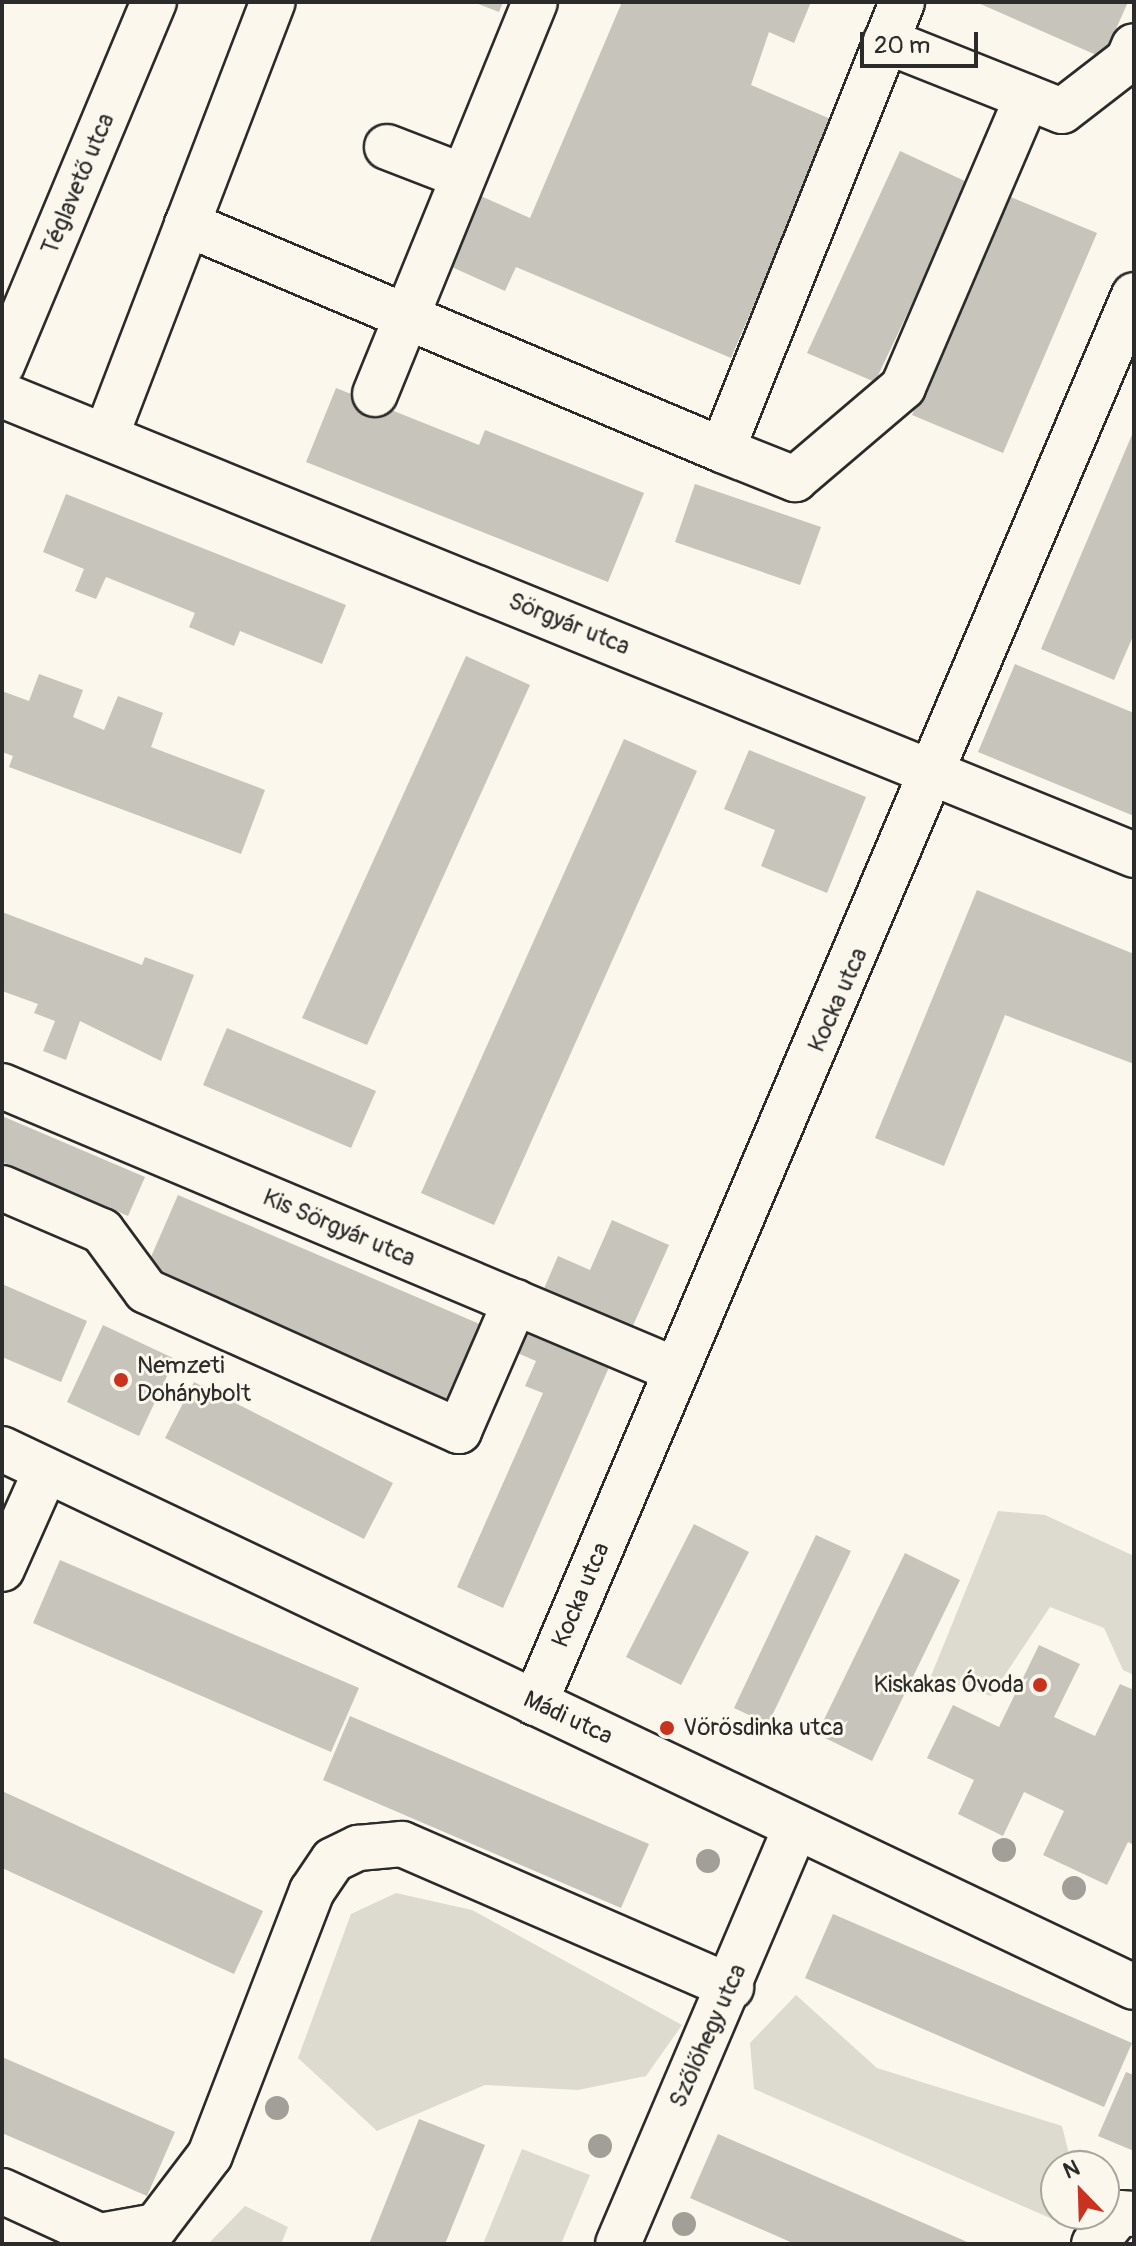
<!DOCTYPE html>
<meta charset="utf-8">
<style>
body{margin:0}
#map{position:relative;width:1136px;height:2246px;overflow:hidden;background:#fbf7ec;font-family:Pangolin,sans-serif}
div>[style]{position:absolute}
.green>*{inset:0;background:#dddad0}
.building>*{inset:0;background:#c7c4bc}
.roads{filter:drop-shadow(2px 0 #2b2b2b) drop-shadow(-2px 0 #2b2b2b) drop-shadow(0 2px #2b2b2b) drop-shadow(0 -2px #2b2b2b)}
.minor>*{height:44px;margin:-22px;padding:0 22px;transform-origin:22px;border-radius:22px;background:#fbf7ec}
.trees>*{width:24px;height:24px;margin:-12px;border-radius:50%;background:#a19f98}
.dots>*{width:22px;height:22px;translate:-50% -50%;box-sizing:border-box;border:4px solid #fbf7ec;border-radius:50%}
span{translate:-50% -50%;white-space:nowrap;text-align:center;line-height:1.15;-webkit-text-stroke:6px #fbf7ec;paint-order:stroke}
.street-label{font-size:24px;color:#2b2b2b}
.poi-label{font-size:24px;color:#2b2b2b}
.left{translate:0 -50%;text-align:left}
.right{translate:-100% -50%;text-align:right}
.frame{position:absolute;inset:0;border:4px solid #2b2b2b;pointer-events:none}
.north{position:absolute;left:1040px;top:2150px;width:80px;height:80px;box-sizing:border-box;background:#fbf7ec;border:2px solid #a8a59f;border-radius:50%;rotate:337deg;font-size:22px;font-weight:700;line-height:32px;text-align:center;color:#2b2b2b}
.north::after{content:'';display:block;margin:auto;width:28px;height:36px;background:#c8321e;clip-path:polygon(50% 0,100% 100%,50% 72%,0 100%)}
.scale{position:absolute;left:860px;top:32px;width:118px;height:36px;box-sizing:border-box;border:4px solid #2b2b2b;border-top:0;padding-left:10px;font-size:24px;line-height:28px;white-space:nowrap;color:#2b2b2b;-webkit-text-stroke:6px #fbf7ec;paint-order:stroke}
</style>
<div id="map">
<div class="green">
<div style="clip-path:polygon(998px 1511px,1045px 1515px,1134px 1556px,1134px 1675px,1123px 1670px,1104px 1628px,1050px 1607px,991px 1696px,931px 1676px)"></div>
<div style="clip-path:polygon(396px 1893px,472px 1910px,682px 2025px,646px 2076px,578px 2090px,485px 2085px,377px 2131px,298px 2058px,351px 1914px)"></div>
<div style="clip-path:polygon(796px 1995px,877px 2068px,1062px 2126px,1072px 2166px,1056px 2166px,1056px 2214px,1062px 2214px,1057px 2221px,754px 2089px,750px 2043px)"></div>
<div style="clip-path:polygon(522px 2149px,590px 2175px,561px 2244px,483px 2244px)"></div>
<div style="clip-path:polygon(245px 2206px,288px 2227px,281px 2244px,208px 2244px)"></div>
</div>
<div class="building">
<div style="clip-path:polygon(473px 2px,503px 2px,499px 12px)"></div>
<div style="clip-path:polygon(622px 2px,811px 2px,794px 43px,769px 32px,751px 85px,833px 120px,731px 358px,516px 267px,505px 291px,443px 263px,474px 193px,530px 218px)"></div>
<div style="clip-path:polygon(976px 2px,1128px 2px,1103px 58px)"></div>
<div style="clip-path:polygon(900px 151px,969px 183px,875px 382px,807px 353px)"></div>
<div style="clip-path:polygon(1006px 195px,1097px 233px,1003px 453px,912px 415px)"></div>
<div style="clip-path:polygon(336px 388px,479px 445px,485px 430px,644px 493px,608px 582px,306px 462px)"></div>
<div style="clip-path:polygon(1134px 430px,1134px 634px,1114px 680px,1041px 649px)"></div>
<div style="clip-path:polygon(695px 484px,821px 527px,800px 585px,675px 542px)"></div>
<div style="clip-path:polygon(66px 494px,346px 605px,322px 664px,240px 631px,234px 646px,189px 627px,195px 613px,106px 577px,96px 599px,75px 591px,84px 569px,43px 552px)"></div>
<div style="clip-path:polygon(466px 656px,530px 685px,367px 1045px,302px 1018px)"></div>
<div style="clip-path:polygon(1015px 664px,1134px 713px,1134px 816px,978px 752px)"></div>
<div style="clip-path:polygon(39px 674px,83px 690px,73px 717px,104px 730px,118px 696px,163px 713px,151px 747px,265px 790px,241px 854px,9px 767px,13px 756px,2px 752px,2px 691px,29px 701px)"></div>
<div style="clip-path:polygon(624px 739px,697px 771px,494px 1225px,421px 1193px)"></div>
<div style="clip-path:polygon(749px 750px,866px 797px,827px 893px,761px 866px,775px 830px,724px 809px)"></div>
<div style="clip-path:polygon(977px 890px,1134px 954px,1134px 1064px,1005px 1015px,944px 1166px,875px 1138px)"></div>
<div style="clip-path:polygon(2px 912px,142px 965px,145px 957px,194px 975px,161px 1061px,80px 1021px,66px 1060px,43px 1051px,55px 1021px,34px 1013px,38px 1004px,2px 991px)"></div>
<div style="clip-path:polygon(227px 1028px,376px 1091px,351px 1148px,203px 1085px)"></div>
<div style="clip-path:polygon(2px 1116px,145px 1177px,128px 1216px,2px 1162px)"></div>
<div style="clip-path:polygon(178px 1195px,482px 1325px,449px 1403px,144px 1273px)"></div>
<div style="clip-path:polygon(612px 1220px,669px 1245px,631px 1330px,543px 1291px,558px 1256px,590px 1270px)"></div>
<div style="clip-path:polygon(2px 1284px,87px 1321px,61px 1382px,2px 1357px)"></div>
<div style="clip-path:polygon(103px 1325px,175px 1359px,139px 1436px,67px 1402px)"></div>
<div style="clip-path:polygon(525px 1327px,610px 1365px,503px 1608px,457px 1587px,543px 1393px,525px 1386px,536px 1361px,515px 1352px)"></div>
<div style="clip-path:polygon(194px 1382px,393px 1483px,364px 1539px,165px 1438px)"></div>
<div style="clip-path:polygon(694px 1524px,749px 1552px,681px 1685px,626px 1657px)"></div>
<div style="clip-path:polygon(816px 1535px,851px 1551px,768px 1724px,734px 1708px)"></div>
<div style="clip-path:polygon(905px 1553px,960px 1580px,872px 1761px,817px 1734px)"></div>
<div style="clip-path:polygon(60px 1560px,359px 1688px,331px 1752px,33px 1623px)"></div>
<div style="clip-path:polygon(1039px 1645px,1080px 1664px,1054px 1717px,1095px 1736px,1120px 1684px,1134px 1690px,1134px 1845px,1128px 1842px,1107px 1885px,1043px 1855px,1064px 1811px,1024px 1792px,1003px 1836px,958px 1814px,974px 1780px,927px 1758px,953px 1705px,999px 1727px)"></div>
<div style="clip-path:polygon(350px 1716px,649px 1844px,621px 1908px,323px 1780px)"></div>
<div style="clip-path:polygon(2px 1791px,263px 1911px,234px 1974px,2px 1868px)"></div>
<div style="clip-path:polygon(833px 1914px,1132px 2043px,1104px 2107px,805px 1978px)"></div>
<div style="clip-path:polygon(2px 2057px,175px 2132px,147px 2196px,2px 2133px)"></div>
<div style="clip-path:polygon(1126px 2072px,1134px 2075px,1134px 2151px,1098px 2136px)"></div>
<div style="clip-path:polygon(419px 2119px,485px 2145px,445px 2244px,369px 2244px)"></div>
<div style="clip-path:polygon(718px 2134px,972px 2244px,795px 2244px,740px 2220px,690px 2198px)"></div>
</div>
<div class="roads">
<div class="minor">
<div style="left:886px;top:41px;width:189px;rotate:21.7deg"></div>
<div style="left:1062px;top:111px;width:83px;rotate:-37.7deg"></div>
<div style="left:1128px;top:60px;width:15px;rotate:-67deg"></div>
<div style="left:387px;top:147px;width:80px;rotate:21.1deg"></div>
<div style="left:187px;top:224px;width:581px;rotate:22.9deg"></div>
<div style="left:722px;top:450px;width:483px;rotate:-68.1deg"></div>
<div style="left:2px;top:365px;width:394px;rotate:-67.3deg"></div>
<div style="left:375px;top:394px;width:423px;rotate:-67.8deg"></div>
<div style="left:2px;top:395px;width:1222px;rotate:22.11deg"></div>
<div style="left:106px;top:436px;width:465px;rotate:-69deg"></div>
<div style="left:722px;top:450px;width:79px;rotate:21.7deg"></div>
<div style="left:795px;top:479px;width:142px;rotate:-40.4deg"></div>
<div style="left:903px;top:387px;width:315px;rotate:-66.8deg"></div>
<div style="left:2px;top:1086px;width:731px;rotate:22.85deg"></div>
<div style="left:2px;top:1188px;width:109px;rotate:23.3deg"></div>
<div style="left:102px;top:1231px;width:74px;rotate:53.7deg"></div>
<div style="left:146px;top:1291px;width:343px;rotate:24.1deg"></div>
<div style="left:459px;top:1431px;width:141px;rotate:-66.5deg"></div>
<div style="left:2px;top:1449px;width:1253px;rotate:25.42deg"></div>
<div style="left:2px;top:1569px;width:108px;rotate:-66deg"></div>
<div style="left:535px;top:1703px;width:1530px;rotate:-66.95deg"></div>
<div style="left:2px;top:2191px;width:108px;rotate:24.7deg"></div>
<div style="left:100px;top:2236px;width:57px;rotate:-10.1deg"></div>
<div style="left:156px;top:2226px;width:89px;rotate:-52.7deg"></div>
<div style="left:210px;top:2155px;width:283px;rotate:-68.9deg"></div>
<div style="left:312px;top:1891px;width:37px;rotate:-56deg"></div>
<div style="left:333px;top:1860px;width:28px;rotate:-26deg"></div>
<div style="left:358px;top:1848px;width:44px;rotate:-5.2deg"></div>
<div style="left:402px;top:1844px;width:359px;rotate:23.5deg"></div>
<div style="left:618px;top:2244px;width:453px;rotate:-66.9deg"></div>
<div style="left:1094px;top:2244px;width:40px;rotate:-50deg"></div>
<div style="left:1120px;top:2213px;width:14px;rotate:4deg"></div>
</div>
</div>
<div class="trees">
<div style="left:1004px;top:1850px"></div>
<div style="left:708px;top:1861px"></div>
<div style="left:1074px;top:1888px"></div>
<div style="left:277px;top:2108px"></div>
<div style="left:600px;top:2146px"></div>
<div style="left:684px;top:2224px"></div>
</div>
<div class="dots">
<div style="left:121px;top:1380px;background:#c8321e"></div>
<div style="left:1040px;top:1685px;background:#c8321e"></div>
<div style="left:667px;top:1728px;background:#c8321e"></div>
</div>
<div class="street-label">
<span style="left:78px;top:184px;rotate:-67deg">Téglavető utca</span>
<span style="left:569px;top:624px;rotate:22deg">Sörgyár utca</span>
<span style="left:838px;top:1000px;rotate:-66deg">Kocka utca</span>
<span style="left:339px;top:1228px;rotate:23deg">Kis Sörgyár utca</span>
<span style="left:581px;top:1595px;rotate:-67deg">Kocka utca</span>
<span style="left:568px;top:1718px;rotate:25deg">Mádi utca</span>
<span style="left:708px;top:2036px;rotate:-66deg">Szőlőhegy utca</span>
</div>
<div class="poi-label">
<span class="left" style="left:137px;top:1380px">Nemzeti<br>Dohánybolt</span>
<span class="right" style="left:1024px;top:1685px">Kiskakas Óvoda</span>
<span class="left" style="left:683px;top:1728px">Vörösdinka utca</span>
</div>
<div class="frame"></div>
<div class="north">N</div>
<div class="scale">20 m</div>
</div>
